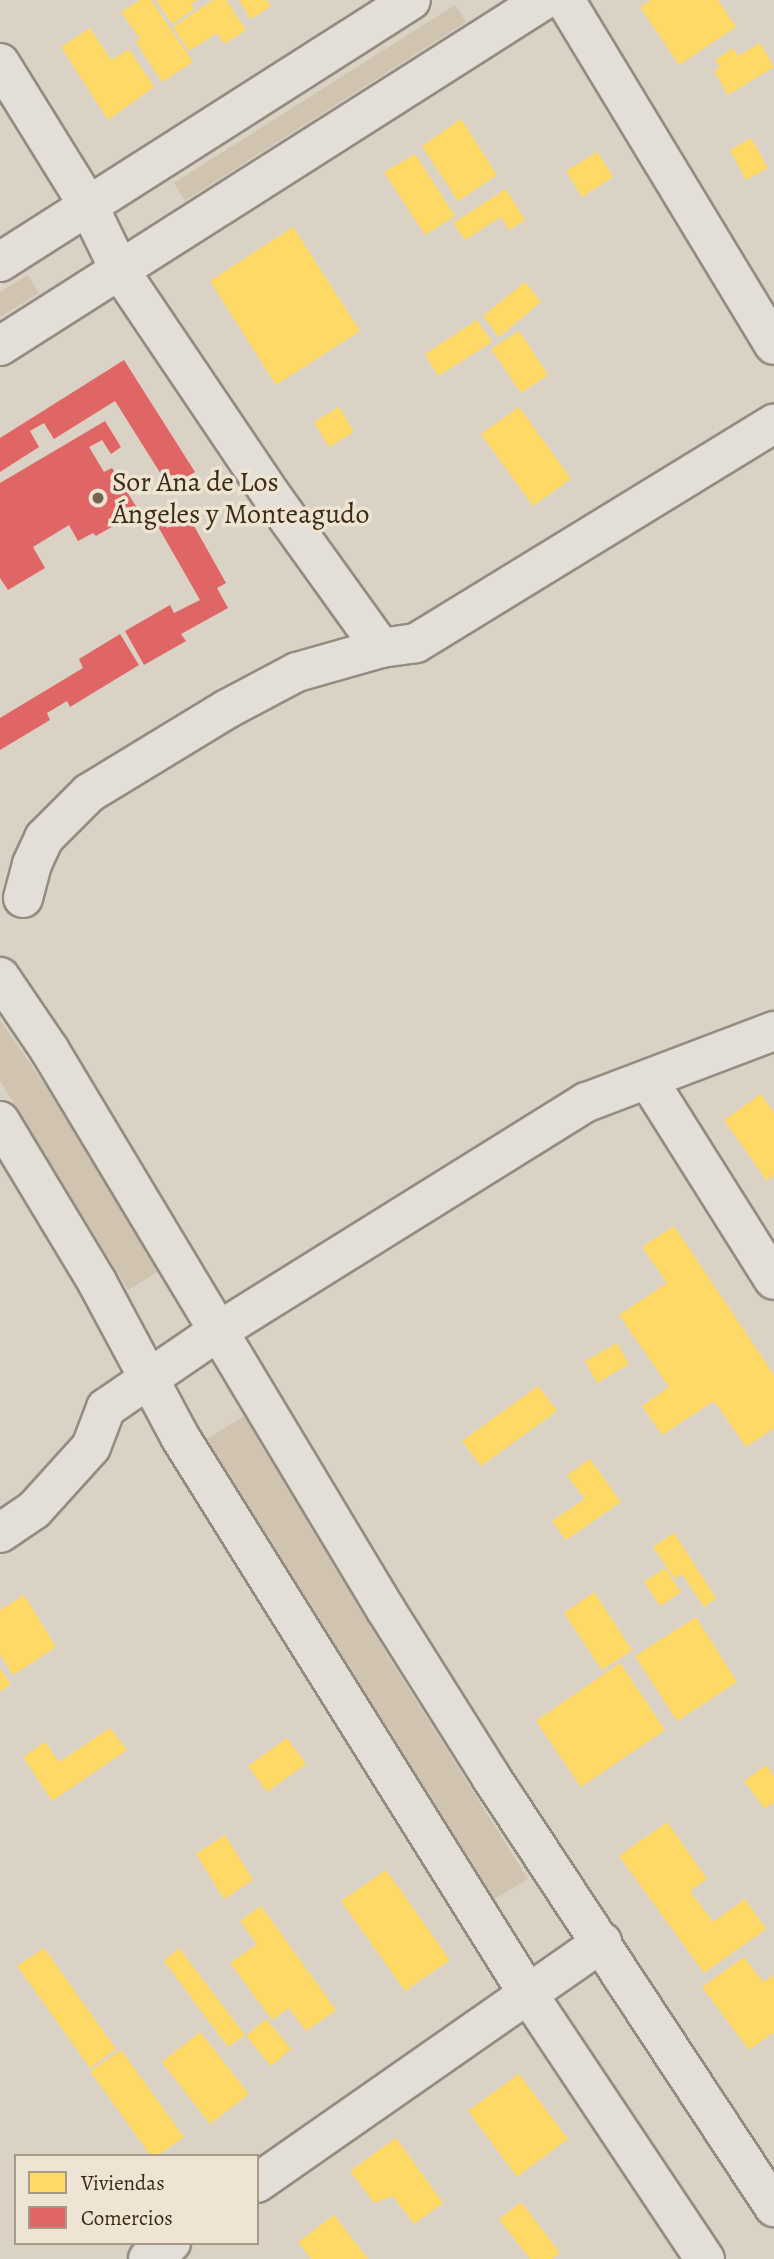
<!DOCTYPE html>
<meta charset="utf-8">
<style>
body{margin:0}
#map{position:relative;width:774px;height:2259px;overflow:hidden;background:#dad2c5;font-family:Alegreya,serif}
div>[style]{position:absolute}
.green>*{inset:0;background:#d0c4b0}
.homes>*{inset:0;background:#ffd966}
.shops>*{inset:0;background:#e06666}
.roads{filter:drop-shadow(2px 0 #938c81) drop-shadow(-2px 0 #938c81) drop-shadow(0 2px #938c81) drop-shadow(0 -2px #938c81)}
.minor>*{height:38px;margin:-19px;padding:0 19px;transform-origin:19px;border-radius:19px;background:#e3dfd8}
.dots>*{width:19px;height:19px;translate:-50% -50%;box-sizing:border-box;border:4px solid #ede4d3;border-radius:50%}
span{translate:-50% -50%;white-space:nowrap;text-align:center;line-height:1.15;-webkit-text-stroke:7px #ede4d3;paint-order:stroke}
.poi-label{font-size:28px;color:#3d2b13}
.left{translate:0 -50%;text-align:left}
.legend{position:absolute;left:14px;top:2154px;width:245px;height:91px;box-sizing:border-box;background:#ede4d3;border:2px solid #a79a86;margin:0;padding:9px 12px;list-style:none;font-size:21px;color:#3d2b13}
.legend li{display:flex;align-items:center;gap:14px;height:35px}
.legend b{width:35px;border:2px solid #a79a86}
</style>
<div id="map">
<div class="green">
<div style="clip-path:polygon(455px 5px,466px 22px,185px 201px,174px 183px)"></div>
<div style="clip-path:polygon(28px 275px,39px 293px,0 317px,0 292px)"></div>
<div style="clip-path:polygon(0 1020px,45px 1085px,159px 1271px,128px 1290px,0 1081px)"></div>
<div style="clip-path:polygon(244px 1416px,388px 1656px,528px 1879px,493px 1900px,354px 1681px,207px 1439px)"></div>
</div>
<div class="homes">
<div style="clip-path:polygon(140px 0,151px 0,193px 62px,162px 82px,136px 42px,140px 39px,121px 12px)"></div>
<div style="clip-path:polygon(156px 0,197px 0,191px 4px,194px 9px,172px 24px)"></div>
<div style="clip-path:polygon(213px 0,226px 0,246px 30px,224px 44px,217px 33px,189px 51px,173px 27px)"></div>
<div style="clip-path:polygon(239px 0,267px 0,271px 6px,251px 19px)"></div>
<div style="clip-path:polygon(651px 0,718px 0,736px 27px,679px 65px,640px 7px)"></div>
<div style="clip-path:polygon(90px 28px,111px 60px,129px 49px,154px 87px,108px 120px,61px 47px)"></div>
<div style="clip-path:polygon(760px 43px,774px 67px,728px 95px,714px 71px,720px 67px,715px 60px,733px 48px,738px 56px)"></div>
<div style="clip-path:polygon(461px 119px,497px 175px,458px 201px,422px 146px)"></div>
<div style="clip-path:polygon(751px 138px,768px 168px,746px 180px,730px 150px)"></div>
<div style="clip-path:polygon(597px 152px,613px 177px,582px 197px,566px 171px)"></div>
<div style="clip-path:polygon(415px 154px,455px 216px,425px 235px,384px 172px)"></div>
<div style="clip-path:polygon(506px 189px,525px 220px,509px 230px,501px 217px,465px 240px,453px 223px)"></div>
<div style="clip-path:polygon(293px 227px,360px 331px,276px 385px,210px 281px)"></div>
<div style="clip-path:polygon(525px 282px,541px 302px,499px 337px,483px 316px)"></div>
<div style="clip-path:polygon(477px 320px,492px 342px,438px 376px,425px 354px)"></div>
<div style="clip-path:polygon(519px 331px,548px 375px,521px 393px,491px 349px)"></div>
<div style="clip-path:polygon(339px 407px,354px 432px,329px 447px,314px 422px)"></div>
<div style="clip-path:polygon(519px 407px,571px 479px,533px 506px,481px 434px)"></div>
<div style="clip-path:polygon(761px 1094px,774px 1113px,774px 1175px,767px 1181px,724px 1120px)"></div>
<div style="clip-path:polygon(674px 1226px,774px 1375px,774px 1428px,746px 1447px,714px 1401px,662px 1435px,642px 1406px,669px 1387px,619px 1315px,667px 1283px,642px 1247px)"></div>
<div style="clip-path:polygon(617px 1343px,629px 1364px,597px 1383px,585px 1361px)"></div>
<div style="clip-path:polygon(538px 1386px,557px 1411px,481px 1466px,462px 1441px)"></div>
<div style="clip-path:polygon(590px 1459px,621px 1502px,566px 1540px,552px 1521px,585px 1499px,567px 1475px)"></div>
<div style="clip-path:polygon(674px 1533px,716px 1598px,704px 1607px,682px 1574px,675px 1579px,653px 1547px)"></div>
<div style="clip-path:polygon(665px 1568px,681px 1592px,660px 1606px,644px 1582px)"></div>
<div style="clip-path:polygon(594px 1592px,632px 1650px,602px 1670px,564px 1613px)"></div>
<div style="clip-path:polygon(24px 1595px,56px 1647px,13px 1675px,0 1654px,0 1610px)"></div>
<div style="clip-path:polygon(696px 1617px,737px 1682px,677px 1721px,635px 1656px)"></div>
<div style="clip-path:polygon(620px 1663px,665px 1730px,581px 1787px,536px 1721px)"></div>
<div style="clip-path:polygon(0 1669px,11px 1684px,0 1692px)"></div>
<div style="clip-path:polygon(110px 1728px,127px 1750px,52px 1801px,23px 1757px,45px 1742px,59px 1762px)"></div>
<div style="clip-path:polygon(287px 1738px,306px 1764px,267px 1792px,248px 1766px)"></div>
<div style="clip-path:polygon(766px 1765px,774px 1776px,774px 1802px,765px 1809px,744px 1781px)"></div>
<div style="clip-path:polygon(667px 1822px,707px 1879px,690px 1891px,713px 1922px,745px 1899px,766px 1929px,704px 1973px,619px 1856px)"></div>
<div style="clip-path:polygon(225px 1835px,253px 1880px,224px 1899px,196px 1854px)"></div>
<div style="clip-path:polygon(386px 1870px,450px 1960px,405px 1991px,341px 1901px)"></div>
<div style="clip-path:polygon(261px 1906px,336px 2010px,306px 2031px,289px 2008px,272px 2020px,230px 1963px,257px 1944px,240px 1921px)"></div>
<div style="clip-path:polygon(44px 1948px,116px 2049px,90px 2068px,17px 1966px)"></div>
<div style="clip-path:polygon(179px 1948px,245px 2035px,228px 2047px,164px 1961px)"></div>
<div style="clip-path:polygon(744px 1957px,763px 1982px,774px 1975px,774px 2032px,749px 2050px,702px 1987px)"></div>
<div style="clip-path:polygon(266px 2019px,291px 2049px,271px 2066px,246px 2036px)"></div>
<div style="clip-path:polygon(200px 2032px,249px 2094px,210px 2124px,162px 2062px)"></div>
<div style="clip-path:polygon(121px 2050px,184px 2137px,157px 2156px,151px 2156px,90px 2071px)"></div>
<div style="clip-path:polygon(519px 2074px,568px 2139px,517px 2177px,468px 2111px)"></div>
<div style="clip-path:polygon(396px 2138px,443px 2203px,414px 2224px,393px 2196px,374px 2203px,350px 2171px)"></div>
<div style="clip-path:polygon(521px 2202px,560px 2253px,552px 2259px,530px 2259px,499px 2219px)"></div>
<div style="clip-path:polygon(334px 2215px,368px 2259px,311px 2259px,298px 2242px)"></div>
</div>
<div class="shops">
<div style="clip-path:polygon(124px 360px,195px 472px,169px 487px,115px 401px,54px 439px,44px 423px,30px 431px,39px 447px,0 472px,0 438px)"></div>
<div style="clip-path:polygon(105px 421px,121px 447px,111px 454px,102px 440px,89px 447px,104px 472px,112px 468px,139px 511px,96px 536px,93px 533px,78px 541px,69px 525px,33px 547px,45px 568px,8px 590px,0 578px,0 483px)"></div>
<div style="clip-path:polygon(184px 508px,226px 583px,217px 588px,228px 608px,181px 634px,186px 641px,144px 665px,125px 631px,170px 605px,174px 613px,200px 600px,156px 523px)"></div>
<div style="clip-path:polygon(120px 634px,139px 665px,70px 707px,67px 701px,47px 713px,50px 720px,0 750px,0 718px,83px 668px,79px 659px)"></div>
</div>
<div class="roads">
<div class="minor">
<div style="left:565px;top:0;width:403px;rotate:58.8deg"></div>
<div style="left:0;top:63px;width:167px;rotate:58.2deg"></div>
<div style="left:88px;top:205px;width:73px;rotate:64.1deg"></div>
<div style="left:120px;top:271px;width:275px;rotate:56deg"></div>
<div style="left:274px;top:499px;width:183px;rotate:54.3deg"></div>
<div style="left:0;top:262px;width:487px;rotate:-32.5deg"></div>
<div style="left:0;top:346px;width:645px;rotate:-32.46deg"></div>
<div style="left:23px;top:898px;width:35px;rotate:-75deg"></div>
<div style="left:32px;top:864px;width:29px;rotate:-65deg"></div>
<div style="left:44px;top:838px;width:64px;rotate:-45deg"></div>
<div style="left:89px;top:793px;width:162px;rotate:-31.3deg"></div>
<div style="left:227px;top:709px;width:79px;rotate:-27.9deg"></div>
<div style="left:297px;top:672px;width:87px;rotate:-15.9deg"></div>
<div style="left:381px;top:648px;width:35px;rotate:-8deg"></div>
<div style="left:416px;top:643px;width:420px;rotate:-31.5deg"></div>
<div style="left:0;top:977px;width:87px;rotate:55.8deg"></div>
<div style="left:49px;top:1049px;width:654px;rotate:59.01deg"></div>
<div style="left:386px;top:1610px;width:197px;rotate:57.8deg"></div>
<div style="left:491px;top:1777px;width:515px;rotate:56.65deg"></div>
<div style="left:648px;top:1080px;width:236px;rotate:57.8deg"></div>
<div style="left:0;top:1121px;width:188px;rotate:58.9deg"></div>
<div style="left:97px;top:1282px;width:176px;rotate:61.8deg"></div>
<div style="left:180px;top:1437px;width:657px;rotate:58deg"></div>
<div style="left:528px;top:1994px;width:319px;rotate:56.3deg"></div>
<div style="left:0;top:1533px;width:41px;rotate:-34.1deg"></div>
<div style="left:34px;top:1510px;width:85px;rotate:-47.9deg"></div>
<div style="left:91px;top:1447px;width:42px;rotate:-69deg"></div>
<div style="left:106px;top:1408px;width:138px;rotate:-34.4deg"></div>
<div style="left:220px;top:1330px;width:432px;rotate:-31.9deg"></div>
<div style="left:587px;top:1102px;width:200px;rotate:-20.8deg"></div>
<div style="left:257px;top:2183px;width:421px;rotate:-34.9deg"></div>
<div style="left:148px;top:2259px;width:28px;rotate:-35deg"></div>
</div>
</div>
<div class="dots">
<div style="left:98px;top:498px;background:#746551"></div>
</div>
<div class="poi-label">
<span class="left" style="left:112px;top:498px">Sor Ana de Los<br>Ángeles y Monteagudo</span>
</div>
<ul class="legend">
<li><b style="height:19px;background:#ffd966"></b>Viviendas</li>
<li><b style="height:19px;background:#e06666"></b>Comercios</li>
</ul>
</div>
